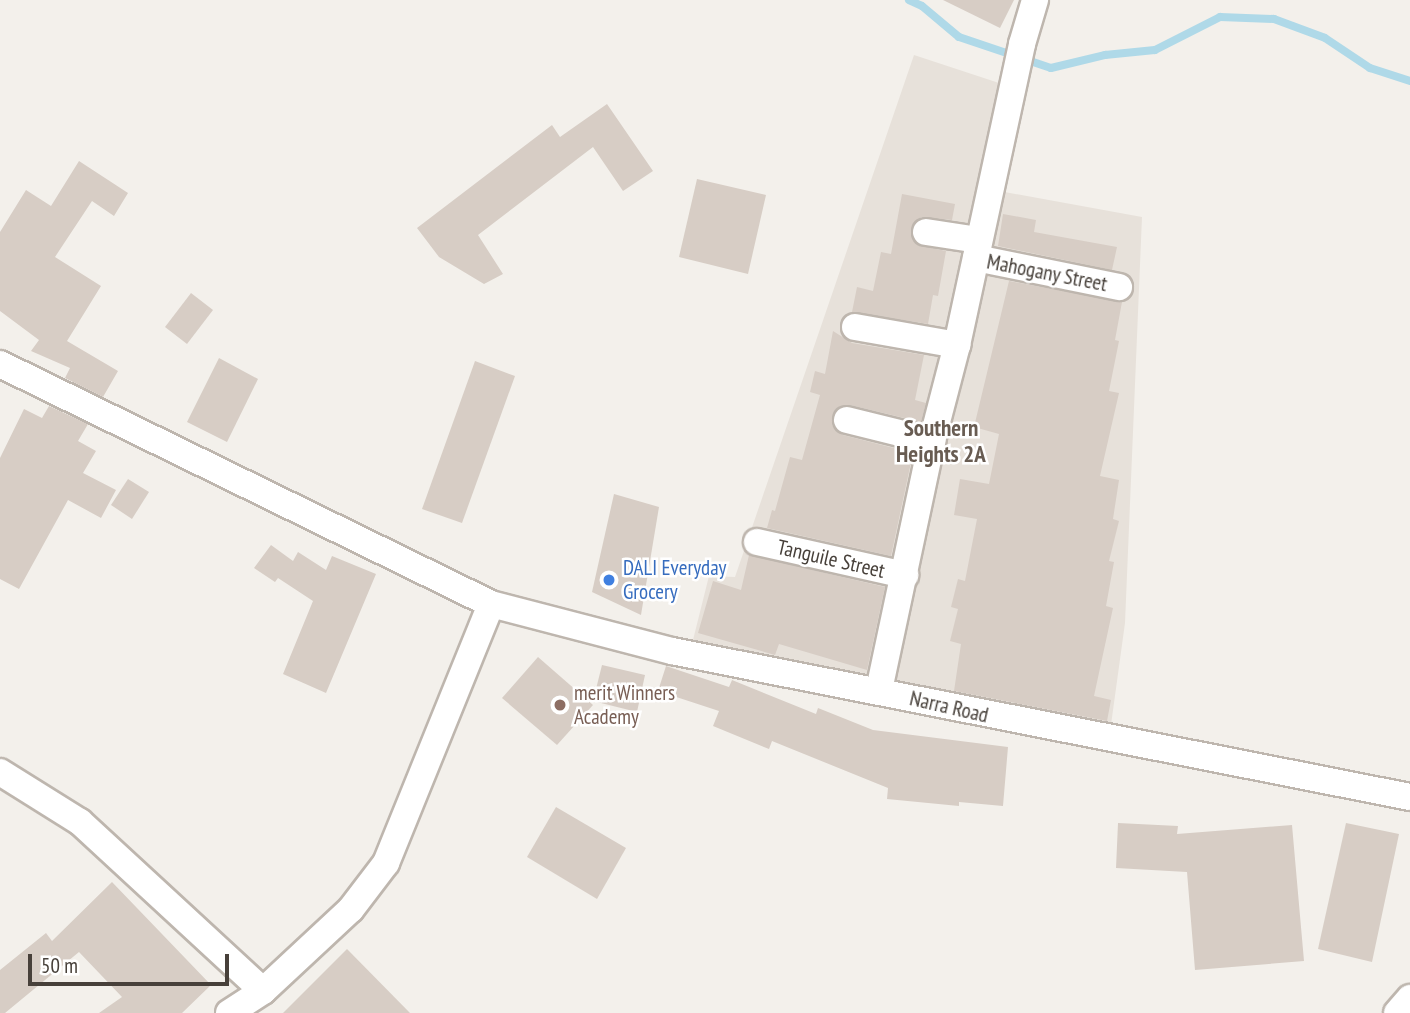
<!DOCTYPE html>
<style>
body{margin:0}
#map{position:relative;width:1410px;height:1013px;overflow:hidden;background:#f3f0eb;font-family:"PT Sans Narrow",sans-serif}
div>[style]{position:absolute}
.residential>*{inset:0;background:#e7e1da}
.stream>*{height:8px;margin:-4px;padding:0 4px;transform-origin:4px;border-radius:4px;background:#afd9e8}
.building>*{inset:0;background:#d7cdc5}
.roads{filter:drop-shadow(2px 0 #beb6ae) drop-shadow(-2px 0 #beb6ae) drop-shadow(0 2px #beb6ae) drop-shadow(0 -2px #beb6ae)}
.minor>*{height:26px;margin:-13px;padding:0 13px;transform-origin:13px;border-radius:13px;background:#fff}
.dots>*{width:19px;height:19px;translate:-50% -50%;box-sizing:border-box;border:4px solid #fff;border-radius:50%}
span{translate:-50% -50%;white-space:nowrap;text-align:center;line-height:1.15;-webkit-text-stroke:5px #fff;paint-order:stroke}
.street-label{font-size:21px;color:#47403a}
.shop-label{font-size:21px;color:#366cbe}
.left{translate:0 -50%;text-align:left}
.education-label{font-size:21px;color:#785e54}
.neighbourhood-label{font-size:23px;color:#685c52;font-weight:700}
.scale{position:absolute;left:28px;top:954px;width:201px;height:32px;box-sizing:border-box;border:4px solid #47403a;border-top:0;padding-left:9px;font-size:21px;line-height:24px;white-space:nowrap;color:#47403a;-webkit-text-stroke:5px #fff;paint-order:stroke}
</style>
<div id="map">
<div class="residential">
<div style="clip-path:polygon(914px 55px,999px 83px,977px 187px,1142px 217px,1125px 623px,1110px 732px,692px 644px,709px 576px,735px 577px)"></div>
</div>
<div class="stream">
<div style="left:909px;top:0;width:14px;rotate:25deg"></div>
<div style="left:922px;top:6px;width:48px;rotate:40deg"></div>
<div style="left:959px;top:37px;width:97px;rotate:18.6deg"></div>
<div style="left:1051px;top:68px;width:56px;rotate:-13.5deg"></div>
<div style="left:1105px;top:55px;width:50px;rotate:-5.7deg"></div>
<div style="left:1155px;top:50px;width:73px;rotate:-26.9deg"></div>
<div style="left:1220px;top:17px;width:54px;rotate:2.1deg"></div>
<div style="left:1274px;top:19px;width:54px;rotate:20.4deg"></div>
<div style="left:1325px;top:38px;width:54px;rotate:33.7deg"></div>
<div style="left:1370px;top:68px;width:42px;rotate:18deg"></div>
</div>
<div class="building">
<div style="clip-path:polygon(943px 0,1014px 0,1000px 28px)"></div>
<div style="clip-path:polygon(607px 104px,653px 171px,623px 191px,593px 147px,478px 235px,503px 274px,484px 284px,439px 257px,417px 228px,552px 125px,560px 137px)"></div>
<div style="clip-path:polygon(79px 161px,128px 193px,114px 216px,92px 201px,55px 257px,101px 286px,67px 341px,118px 371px,103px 397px,65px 378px,70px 368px,31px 351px,39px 340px,0 311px,0 232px,26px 190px,51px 206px)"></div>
<div style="clip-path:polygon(697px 179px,766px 195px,748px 274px,679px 257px)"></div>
<div style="clip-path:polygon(902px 194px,955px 204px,952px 220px,921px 217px,911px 229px,917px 245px,946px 251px,938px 296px,933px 295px,928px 324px,852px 312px,857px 287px,873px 291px,881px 252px,891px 254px)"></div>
<div style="clip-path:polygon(1003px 214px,1036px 220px,1034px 232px,1117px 247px,1112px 270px,998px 246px)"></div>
<div style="clip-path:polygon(1009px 281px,1122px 302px,1115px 340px,1119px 341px,1109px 391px,1119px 393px,1100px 476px,1119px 480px,1113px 519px,1119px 521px,1109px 561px,1114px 562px,1106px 606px,1113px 608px,1094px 696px,1111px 700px,1107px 721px,954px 691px,961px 644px,950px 641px,958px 609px,951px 607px,958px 579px,965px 581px,977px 519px,954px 515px,960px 479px,989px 484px,999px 434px,974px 427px)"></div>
<div style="clip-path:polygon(191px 293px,213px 310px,187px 344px,165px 327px)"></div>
<div style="clip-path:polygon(833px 331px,852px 343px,924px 355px,915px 400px,926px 403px,921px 422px,850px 405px,836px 409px,832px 417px,832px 425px,843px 435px,913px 453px,891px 556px,767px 528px,772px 510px,775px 511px,790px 457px,802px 460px,820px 395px,810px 392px,815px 371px,825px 374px)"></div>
<div style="clip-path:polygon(219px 358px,258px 379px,227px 442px,187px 422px)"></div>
<div style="clip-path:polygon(475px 361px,515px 376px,462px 523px,422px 509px)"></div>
<div style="clip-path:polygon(49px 406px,88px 424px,78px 441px,96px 451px,83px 473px,116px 490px,101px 518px,68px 500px,19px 589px,0 579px,0 458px,24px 409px,42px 418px)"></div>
<div style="clip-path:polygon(128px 479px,149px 492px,132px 519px,111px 505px)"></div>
<div style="clip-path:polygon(614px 494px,659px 507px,641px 615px,592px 592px)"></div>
<div style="clip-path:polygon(271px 545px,293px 561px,298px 552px,326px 570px,332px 556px,376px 574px,326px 693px,283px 674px,313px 601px,278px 578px,275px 582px,254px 568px)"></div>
<div style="clip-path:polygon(749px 555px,885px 587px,867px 670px,779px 644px,775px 655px,698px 633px,713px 581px,741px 590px)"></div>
<div style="clip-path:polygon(538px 657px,593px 705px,557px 745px,502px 698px)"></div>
<div style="clip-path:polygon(602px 665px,645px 675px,637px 712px,593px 701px)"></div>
<div style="clip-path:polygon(666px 666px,729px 687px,732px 680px,816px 714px,818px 708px,873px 730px,1008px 747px,1003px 806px,959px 802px,959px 806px,887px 799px,888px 788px,772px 741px,769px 749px,713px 726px,719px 711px,658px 691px)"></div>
<div style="clip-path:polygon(556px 807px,626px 848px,597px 899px,527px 857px)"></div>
<div style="clip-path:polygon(1118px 823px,1178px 826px,1177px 834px,1292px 825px,1304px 961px,1195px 970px,1187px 872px,1116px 868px)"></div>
<div style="clip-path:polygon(1346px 823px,1399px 834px,1372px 962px,1318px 949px)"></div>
<div style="clip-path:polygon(112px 882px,211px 985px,182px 1013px,99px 1013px,122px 997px,79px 952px,5px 1013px,0 1013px,0 970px,46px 933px,52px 941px)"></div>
<div style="clip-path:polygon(347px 949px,410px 1013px,283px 1013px)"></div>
</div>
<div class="roads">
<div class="minor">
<div style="left:926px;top:232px;width:53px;rotate:8.7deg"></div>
<div style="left:976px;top:258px;width:146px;rotate:11.5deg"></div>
<div style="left:855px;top:327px;width:104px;rotate:10deg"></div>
<div style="left:0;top:364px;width:547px;rotate:26.05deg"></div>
<div style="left:491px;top:604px;width:187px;rotate:14.6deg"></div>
<div style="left:672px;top:651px;width:752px;rotate:11.19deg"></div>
<div style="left:847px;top:420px;width:88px;rotate:13.9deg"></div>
<div style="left:757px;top:542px;width:152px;rotate:12.6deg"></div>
<div style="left:879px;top:690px;width:255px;rotate:-78deg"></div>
<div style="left:932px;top:441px;width:99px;rotate:-75.4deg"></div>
<div style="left:957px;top:345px;width:308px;rotate:-77.8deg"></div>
<div style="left:1022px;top:44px;width:46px;rotate:-73.5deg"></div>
<div style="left:0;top:772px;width:94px;rotate:32deg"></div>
<div style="left:80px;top:822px;width:249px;rotate:42.7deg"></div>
<div style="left:229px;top:1013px;width:40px;rotate:-32.9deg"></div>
<div style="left:263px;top:991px;width:120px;rotate:-43deg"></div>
<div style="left:351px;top:909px;width:58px;rotate:-52.7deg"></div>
<div style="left:386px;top:863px;width:279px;rotate:-67.9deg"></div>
<div style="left:1397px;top:1013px;width:20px;rotate:-49deg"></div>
</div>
</div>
<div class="dots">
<div style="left:609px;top:580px;background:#3f7fe0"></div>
<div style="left:560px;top:705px;background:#8d6e63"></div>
</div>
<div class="street-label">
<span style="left:1047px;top:273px;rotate:11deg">Mahogany Street</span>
<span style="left:831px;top:559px;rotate:13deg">Tanguile Street</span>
<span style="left:949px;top:707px;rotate:13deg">Narra Road</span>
</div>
<div class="shop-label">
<span class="left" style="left:623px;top:580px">DALI Everyday<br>Grocery</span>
</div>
<div class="education-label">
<span class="left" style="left:574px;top:705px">merit Winners<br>Academy</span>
</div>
<div class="neighbourhood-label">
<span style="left:941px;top:441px">Southern<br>Heights 2A</span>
</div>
<div class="scale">50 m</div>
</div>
